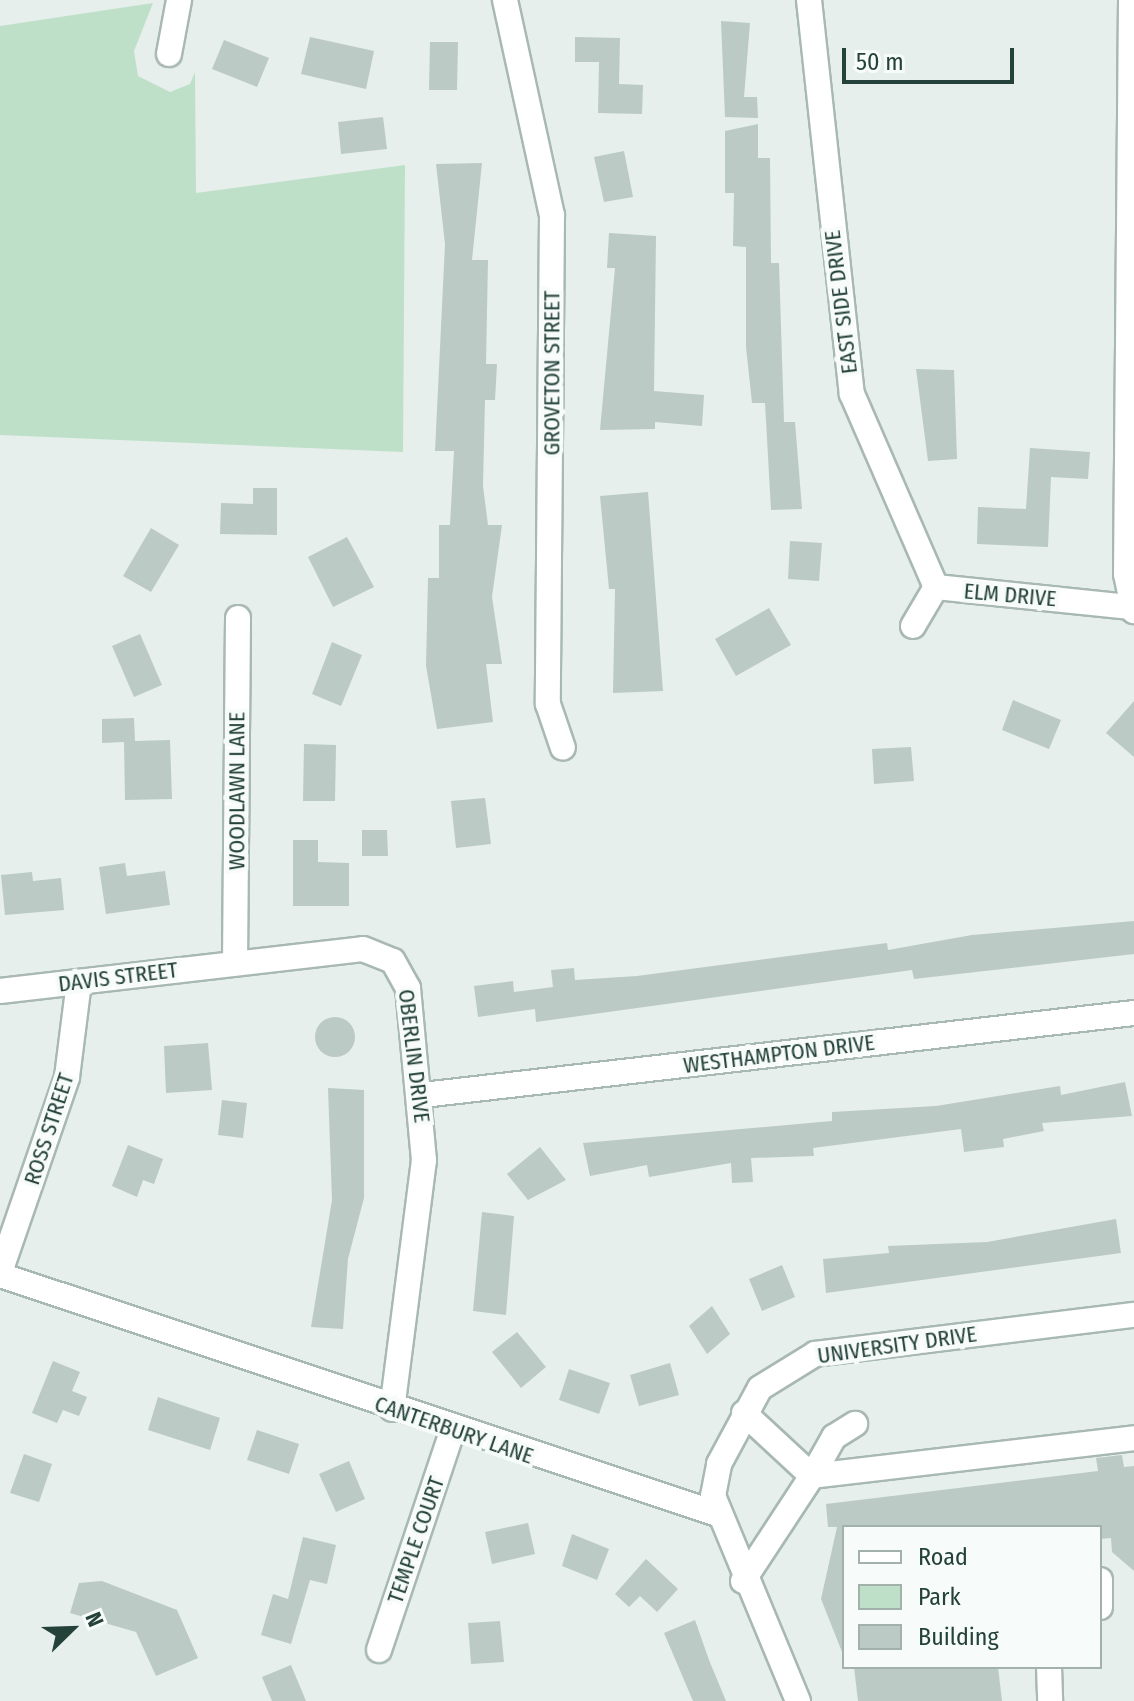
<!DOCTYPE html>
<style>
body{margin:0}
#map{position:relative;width:1134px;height:1701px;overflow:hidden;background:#e6efeb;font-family:"Fira Sans Condensed",sans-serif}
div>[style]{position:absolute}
.green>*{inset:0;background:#bfe0c8}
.building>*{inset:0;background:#bbcac4}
.round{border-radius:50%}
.roads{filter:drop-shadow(2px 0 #a8b8b2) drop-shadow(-2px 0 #a8b8b2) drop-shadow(0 2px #a8b8b2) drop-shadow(0 -2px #a8b8b2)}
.minor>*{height:24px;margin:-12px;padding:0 12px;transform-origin:12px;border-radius:12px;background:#fff}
span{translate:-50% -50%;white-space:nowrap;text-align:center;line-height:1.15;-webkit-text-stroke:8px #f7fbf9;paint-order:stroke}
.street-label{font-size:22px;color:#24423a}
.legend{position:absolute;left:842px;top:1525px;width:260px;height:144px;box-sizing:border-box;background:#f7fbf9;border:2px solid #a3b1ad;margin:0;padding:10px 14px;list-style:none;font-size:24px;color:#24423a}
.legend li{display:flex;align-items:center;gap:16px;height:40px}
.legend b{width:40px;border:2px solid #a3b1ad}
.north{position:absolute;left:32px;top:1589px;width:80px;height:80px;-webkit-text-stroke:6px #f7fbf9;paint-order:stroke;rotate:67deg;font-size:22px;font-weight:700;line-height:32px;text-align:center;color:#24423a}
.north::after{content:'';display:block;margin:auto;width:28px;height:36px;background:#24423a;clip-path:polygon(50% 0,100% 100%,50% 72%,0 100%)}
.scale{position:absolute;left:842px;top:48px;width:172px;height:36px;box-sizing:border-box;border:4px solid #24423a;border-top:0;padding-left:10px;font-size:24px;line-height:28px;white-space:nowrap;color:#24423a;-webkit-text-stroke:6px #f7fbf9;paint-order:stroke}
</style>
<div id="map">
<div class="green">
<div style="clip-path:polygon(153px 3px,134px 51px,138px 76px,170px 92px,190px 84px,195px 72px,196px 193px,405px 165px,403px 452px,0 435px,0 26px)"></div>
</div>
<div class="building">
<div style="clip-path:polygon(721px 21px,750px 23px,744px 97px,757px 97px,758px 118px,725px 117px)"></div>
<div style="clip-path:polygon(310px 37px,374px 51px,366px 89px,301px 74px)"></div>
<div style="clip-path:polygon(575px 37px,620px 38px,619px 84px,643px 85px,642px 114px,598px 113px,599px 62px,575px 62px)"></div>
<div style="clip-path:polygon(224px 40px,269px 58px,257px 87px,212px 69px)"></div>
<div style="clip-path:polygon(430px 42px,458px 42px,457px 90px,429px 90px)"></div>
<div style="clip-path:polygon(383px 117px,387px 149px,341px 154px,338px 122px)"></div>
<div style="clip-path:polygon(758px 124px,758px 158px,770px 158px,771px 263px,779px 263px,784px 422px,795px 422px,802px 509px,771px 510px,765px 403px,752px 403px,746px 347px,746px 247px,733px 246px,734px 193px,725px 193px,725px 131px)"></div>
<div style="clip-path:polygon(624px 151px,633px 197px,604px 202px,594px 157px)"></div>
<div style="clip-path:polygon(482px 163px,472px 260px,488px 260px,486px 364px,497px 364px,495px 400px,485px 400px,483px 486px,488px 525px,502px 525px,492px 597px,502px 664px,486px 664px,493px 722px,437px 729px,426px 666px,428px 578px,439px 578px,439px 525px,450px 525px,454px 451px,435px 451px,445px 244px,436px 164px)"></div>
<div style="clip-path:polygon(609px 233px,656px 236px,654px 391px,704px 395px,702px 426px,655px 422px,655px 429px,600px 430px,615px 268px,607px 268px)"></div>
<div style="clip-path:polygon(916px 369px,954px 370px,957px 459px,928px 461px)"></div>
<div style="clip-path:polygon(1030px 448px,1090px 452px,1088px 479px,1051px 477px,1048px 547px,977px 544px,978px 507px,1026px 509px)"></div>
<div style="clip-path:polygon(253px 488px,277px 488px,277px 535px,220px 534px,221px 503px,253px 504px)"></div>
<div style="clip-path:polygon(648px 492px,663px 691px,613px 693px,615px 589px,609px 589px,600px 496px)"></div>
<div style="clip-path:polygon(151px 528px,179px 545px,151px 592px,123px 576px)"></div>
<div style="clip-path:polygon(347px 537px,374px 587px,333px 607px,308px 557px)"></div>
<div style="clip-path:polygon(790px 541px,822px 543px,819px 581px,788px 579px)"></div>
<div style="clip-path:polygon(769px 608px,791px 645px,736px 676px,715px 639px)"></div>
<div style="clip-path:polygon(140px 634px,162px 685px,134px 697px,112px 646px)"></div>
<div style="clip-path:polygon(332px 642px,362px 655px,341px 706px,312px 694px)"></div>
<div style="clip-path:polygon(1013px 700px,1061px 720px,1049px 749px,1002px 730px)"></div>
<div style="clip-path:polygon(1134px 701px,1134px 757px,1106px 733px)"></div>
<div style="clip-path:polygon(134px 718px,135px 741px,170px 740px,172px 799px,125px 800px,124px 742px,102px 743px,102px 719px)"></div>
<div style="clip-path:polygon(304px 744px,336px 745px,335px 801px,303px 801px)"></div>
<div style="clip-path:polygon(911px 747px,914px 781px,874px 784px,872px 749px)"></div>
<div style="clip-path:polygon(485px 798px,491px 844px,456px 848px,451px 801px)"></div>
<div style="clip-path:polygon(362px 830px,387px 830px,388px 856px,362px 856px)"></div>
<div style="clip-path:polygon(293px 840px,318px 840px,318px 862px,349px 863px,349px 906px,293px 906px)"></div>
<div style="clip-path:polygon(125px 863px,127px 876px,165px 871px,170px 905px,106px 914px,99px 867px)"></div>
<div style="clip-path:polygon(32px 872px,33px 881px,61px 878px,64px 910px,5px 915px,1px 875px)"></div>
<div style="clip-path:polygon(1134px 921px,1134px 954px,914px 979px,912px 970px,536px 1022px,535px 1009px,478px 1017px,474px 986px,513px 981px,514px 992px,553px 987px,551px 970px,574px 968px,575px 980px,637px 976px,887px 943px,888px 950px,972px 935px)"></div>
<div class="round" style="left:315px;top:1017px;width:40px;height:40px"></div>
<div style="clip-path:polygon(208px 1043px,212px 1090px,166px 1093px,164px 1046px)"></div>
<div style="clip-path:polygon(1125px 1082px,1132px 1116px,1042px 1123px,1044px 1131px,1003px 1139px,1004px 1147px,964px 1152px,961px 1129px,813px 1148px,814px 1156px,751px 1158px,753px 1182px,732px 1183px,731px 1163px,649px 1177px,647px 1165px,590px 1176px,583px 1143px,832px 1121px,832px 1112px,936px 1106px,1060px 1086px,1061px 1095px)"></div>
<div style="clip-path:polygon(328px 1088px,364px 1090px,364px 1198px,348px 1259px,343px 1329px,311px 1327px,332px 1200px)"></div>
<div style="clip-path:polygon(222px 1100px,247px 1103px,243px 1138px,218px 1135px)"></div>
<div style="clip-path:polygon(128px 1145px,163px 1159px,154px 1184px,143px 1180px,137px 1197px,112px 1186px)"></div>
<div style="clip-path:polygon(540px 1147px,566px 1180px,528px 1200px,507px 1174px)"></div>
<div style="clip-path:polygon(482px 1212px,514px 1216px,506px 1315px,473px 1311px)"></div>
<div style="clip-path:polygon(1116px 1219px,1121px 1253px,826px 1293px,823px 1259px,889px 1253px,888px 1246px,987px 1242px)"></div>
<div style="clip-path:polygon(782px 1265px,795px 1297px,762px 1311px,749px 1279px)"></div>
<div style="clip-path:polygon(712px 1306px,730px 1334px,707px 1354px,689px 1326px)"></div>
<div style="clip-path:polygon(517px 1332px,546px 1367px,521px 1388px,492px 1352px)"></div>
<div style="clip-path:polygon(53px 1361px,80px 1372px,72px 1391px,87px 1397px,79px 1416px,63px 1410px,57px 1423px,32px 1413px)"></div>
<div style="clip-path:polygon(670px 1363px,679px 1395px,639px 1406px,630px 1375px)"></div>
<div style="clip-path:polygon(569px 1369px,610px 1383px,599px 1414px,559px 1400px)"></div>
<div style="clip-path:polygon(158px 1397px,220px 1418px,210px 1450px,148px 1430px)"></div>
<div style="clip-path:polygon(257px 1430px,299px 1444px,289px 1474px,247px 1460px)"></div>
<div style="clip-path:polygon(24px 1454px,52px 1464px,39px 1502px,10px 1493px)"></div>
<div style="clip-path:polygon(1122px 1455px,1124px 1467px,1134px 1466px,1134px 1571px,1112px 1552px,1111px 1538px,1100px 1539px,1100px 1527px,844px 1527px,844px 1657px,821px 1599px,837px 1527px,828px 1527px,826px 1504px,1098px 1471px,1096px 1458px)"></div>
<div style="clip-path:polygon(349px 1461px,365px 1499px,336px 1512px,319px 1474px)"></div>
<div style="clip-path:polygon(528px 1523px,535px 1554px,492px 1564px,485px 1532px)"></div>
<div style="clip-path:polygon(572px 1534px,609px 1549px,597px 1580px,562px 1566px)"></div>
<div style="clip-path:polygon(303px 1537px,336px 1545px,327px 1584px,310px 1580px,291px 1644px,261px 1635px,273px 1594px,288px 1599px)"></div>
<div style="clip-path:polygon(646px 1559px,678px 1589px,657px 1612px,640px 1596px,629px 1607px,615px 1594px)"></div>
<div style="clip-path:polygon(102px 1581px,177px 1610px,198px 1658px,156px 1676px,136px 1632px,70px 1613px,79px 1583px)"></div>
<div style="clip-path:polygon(695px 1620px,709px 1660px,726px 1701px,693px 1701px,664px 1633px)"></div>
<div style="clip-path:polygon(500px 1621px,504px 1662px,471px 1664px,468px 1623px)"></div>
<div style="clip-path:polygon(291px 1665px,306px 1701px,272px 1701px,262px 1677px)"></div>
<div style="clip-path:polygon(854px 1667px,998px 1667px,1002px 1701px,858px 1701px)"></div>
</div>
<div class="roads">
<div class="minor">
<div style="left:505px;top:0;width:220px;rotate:77.7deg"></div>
<div style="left:552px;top:215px;width:489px;rotate:90.5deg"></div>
<div style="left:548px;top:704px;width:46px;rotate:71.2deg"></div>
<div style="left:809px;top:0;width:396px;rotate:83.8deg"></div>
<div style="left:852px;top:394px;width:210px;rotate:66.5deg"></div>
<div style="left:1131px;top:0;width:574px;rotate:90.5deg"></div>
<div style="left:1126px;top:574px;width:38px;rotate:78deg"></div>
<div style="left:169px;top:54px;width:55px;rotate:-79.5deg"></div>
<div style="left:936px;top:587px;width:196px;rotate:5.9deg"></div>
<div style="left:913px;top:626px;width:45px;rotate:-59.5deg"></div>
<div style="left:235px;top:963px;width:345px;rotate:-89.5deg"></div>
<div style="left:0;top:991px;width:365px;rotate:-6.6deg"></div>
<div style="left:363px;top:949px;width:32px;rotate:22deg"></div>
<div style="left:393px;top:961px;width:31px;rotate:61deg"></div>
<div style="left:408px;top:988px;width:173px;rotate:84.7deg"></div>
<div style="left:424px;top:1160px;width:251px;rotate:97.3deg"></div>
<div style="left:423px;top:1095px;width:716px;rotate:-6.58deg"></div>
<div style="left:0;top:1272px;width:206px;rotate:-71deg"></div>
<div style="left:67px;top:1077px;width:96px;rotate:-82.8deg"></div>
<div style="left:0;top:1275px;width:756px;rotate:18.43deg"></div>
<div style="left:744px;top:1413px;width:93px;rotate:42.8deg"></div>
<div style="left:812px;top:1476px;width:45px;rotate:-60.6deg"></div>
<div style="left:834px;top:1437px;width:25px;rotate:-32deg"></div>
<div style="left:1100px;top:1580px;width:27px;rotate:90deg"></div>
<div style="left:743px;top:1581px;width:126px;rotate:-56.7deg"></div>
<div style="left:812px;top:1476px;width:324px;rotate:-6.7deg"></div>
<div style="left:379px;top:1650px;width:233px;rotate:-71.5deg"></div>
<div style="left:1049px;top:1667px;width:34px;rotate:88deg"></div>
<div style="left:798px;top:1701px;width:222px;rotate:-112.5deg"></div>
<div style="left:713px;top:1496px;width:33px;rotate:-79deg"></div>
<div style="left:719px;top:1464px;width:86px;rotate:-61.7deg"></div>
<div style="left:760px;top:1388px;width:65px;rotate:-31.7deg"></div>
<div style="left:815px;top:1354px;width:321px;rotate:-7deg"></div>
</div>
</div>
<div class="street-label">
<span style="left:841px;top:302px;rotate:-97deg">EAST SIDE DRIVE</span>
<span style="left:552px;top:373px;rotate:-90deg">GROVETON STREET</span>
<span style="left:1010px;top:595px;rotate:5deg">ELM DRIVE</span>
<span style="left:237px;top:791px;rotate:-90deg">WOODLAWN LANE</span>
<span style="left:118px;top:977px;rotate:-7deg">DAVIS STREET</span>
<span style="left:779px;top:1054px;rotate:-7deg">WESTHAMPTON DRIVE</span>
<span style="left:414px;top:1056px;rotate:83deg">OBERLIN DRIVE</span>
<span style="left:49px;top:1129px;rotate:-72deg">ROSS STREET</span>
<span style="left:897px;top:1345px;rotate:-8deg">UNIVERSITY DRIVE</span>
<span style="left:454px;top:1430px;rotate:19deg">CANTERBURY LANE</span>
<span style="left:416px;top:1540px;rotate:-71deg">TEMPLE COURT</span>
</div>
<ul class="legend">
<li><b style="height:10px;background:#fff"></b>Road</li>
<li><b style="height:22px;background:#bfe0c8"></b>Park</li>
<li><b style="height:22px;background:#bbcac4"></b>Building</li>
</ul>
<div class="north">N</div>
<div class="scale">50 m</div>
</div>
